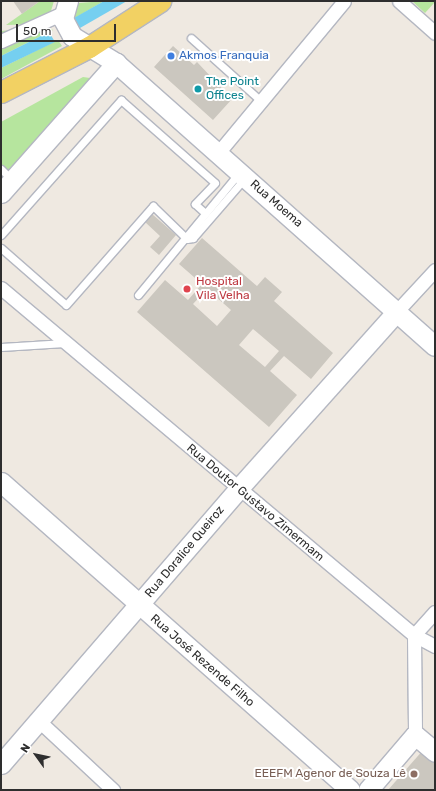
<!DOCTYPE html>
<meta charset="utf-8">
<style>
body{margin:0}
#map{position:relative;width:436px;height:791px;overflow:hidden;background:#efe9e1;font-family:Rubik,sans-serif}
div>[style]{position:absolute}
.green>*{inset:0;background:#b6e59e}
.water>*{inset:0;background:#75cff0}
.building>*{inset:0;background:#cbc7bf}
.roads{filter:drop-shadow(1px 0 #b4b7c1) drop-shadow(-1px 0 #b4b7c1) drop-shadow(0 1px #b4b7c1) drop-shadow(0 -1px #b4b7c1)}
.lane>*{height:7px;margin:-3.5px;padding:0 3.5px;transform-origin:3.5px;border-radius:3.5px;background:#fff}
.street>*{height:13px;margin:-6.5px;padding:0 6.5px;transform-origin:6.5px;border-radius:6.5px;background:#fff}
.secondary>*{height:19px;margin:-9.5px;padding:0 9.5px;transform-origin:9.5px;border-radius:9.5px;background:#fff}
.primary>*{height:21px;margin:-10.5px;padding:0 10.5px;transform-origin:10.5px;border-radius:10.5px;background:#f2d163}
.dots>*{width:11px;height:11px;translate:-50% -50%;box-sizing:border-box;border:2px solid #fff;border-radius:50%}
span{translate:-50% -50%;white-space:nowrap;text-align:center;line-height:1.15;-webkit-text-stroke:4px #fff;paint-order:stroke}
.shop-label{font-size:12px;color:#366cbe}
.left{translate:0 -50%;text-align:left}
.culture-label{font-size:12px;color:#0d838f}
.street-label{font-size:12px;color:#2e2e2e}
.health-label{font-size:12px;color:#be3a42}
.education-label{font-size:12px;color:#785e54}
.right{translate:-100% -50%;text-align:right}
.frame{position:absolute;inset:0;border:2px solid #2e2e2e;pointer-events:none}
.north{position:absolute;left:16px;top:735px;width:40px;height:40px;-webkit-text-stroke:3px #fff;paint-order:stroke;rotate:303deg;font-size:11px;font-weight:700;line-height:16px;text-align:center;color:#2e2e2e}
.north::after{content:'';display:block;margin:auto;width:14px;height:18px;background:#2e2e2e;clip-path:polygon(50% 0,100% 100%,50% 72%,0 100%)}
.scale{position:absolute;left:16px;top:24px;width:100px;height:18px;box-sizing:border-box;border:2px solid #2e2e2e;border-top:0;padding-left:5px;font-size:12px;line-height:14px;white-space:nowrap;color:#2e2e2e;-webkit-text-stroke:3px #fff;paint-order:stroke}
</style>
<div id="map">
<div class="green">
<div style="clip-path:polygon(40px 1px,54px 1px,47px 24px,6px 25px)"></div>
<div style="clip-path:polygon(104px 1px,75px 18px,73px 23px,73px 9px,79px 3px)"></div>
<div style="clip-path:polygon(412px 1px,435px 1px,435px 2px,425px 13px)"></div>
<div style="clip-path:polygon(47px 27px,53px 30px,1px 56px,1px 31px)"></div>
<div style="clip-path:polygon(58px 40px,62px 46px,1px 79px,1px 68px)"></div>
<div style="clip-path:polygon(83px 77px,97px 79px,1px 189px,1px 122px)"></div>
</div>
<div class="water">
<div style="clip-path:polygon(104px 1px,127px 1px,80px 28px,74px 18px)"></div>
<div style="clip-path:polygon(49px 32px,55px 42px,1px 68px,1px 56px)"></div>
</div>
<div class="building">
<div style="clip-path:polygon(13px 1px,40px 1px,22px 14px)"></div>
<div style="clip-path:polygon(173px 46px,194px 65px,197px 62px,232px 99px,213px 120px,154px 67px)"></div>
<div style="clip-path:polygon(152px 214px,176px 235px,159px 255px,150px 247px,160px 236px,145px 222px)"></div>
<div style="clip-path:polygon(evenodd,202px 238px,257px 286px,265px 277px,274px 285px,282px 292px,274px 301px,333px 353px,311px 379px,284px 356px,270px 371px,297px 395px,269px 427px,137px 312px,165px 280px,188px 300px,202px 284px,179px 264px,202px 238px,207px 289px,231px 310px,217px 326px,193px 304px,207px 289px,202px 238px,253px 329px,279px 351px,265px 367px,239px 345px,253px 329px)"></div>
<div style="clip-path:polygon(424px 749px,435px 759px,435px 790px,388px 790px)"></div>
</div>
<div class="roads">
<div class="lane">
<div style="left:191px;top:38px;width:94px;rotate:42deg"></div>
<div style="left:1px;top:169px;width:16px;rotate:45deg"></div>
<div style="left:1px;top:235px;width:181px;rotate:-48.4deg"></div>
<div style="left:121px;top:100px;width:125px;rotate:41.4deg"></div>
<div style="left:215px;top:183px;width:29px;rotate:134deg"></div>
<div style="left:195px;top:204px;width:13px;rotate:42deg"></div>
<div style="left:187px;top:239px;width:6px;rotate:-9deg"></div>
<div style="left:193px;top:238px;width:79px;rotate:-49.1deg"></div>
<div style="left:1px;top:248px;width:86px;rotate:41.2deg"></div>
<div style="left:66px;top:305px;width:132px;rotate:-48.7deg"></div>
<div style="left:153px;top:206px;width:47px;rotate:44.1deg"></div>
<div style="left:138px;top:295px;width:158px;rotate:-50.4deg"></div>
<div style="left:1px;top:347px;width:64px;rotate:-3.6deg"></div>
</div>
<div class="street">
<div style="left:399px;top:1px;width:48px;rotate:41.6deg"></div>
<div style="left:1px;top:41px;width:68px;rotate:-24.3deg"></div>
<div style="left:218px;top:153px;width:197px;rotate:-50.3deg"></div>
<div style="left:1px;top:288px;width:539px;rotate:40.04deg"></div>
<div style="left:414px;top:635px;width:24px;rotate:28deg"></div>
<div style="left:397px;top:311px;width:56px;rotate:-47.2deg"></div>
<div style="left:414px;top:635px;width:100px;rotate:89.4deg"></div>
<div style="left:414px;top:635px;width:31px;rotate:-48deg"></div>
<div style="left:38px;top:720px;width:103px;rotate:43deg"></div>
</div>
<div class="secondary">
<div style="left:68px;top:1px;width:19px;rotate:106deg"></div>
<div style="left:63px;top:19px;width:19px;rotate:62deg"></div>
<div style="left:72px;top:36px;width:52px;rotate:31.5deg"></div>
<div style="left:116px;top:63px;width:426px;rotate:41.6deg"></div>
<div style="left:1px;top:193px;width:174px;rotate:-48.5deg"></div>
<div style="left:1px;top:482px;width:465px;rotate:41.4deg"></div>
<div style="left:1px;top:764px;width:363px;rotate:-49.2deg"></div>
<div style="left:238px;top:489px;width:239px;rotate:-48.2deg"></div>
<div style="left:368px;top:790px;width:72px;rotate:-49.5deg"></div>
<div style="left:415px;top:735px;width:26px;rotate:40deg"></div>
</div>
<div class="primary">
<div style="left:1px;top:92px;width:99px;rotate:-27.1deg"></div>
<div style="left:89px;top:47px;width:85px;rotate:-32.9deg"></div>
</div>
</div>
<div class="dots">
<div style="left:171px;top:56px;background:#3f7fe0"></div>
<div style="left:198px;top:89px;background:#0f9aa8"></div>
<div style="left:187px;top:289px;background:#e0444e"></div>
<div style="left:414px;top:774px;background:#8d6e63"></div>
</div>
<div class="shop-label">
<span class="left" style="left:179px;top:56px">Akmos Franquia</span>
</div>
<div class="culture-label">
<span class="left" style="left:206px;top:89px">The Point<br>Offices</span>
</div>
<div class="street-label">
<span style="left:276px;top:204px;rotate:41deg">Rua Moema</span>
<span style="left:255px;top:503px;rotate:40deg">Rua Doutor Gustavo Zimermam</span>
<span style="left:185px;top:552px;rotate:-50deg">Rua Doralice Queiroz</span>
<span style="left:202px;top:661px;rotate:41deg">Rua José Rezende Filho</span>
</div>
<div class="health-label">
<span class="left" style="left:196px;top:289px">Hospital<br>Vila Velha</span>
</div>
<div class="education-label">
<span class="right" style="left:406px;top:774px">EEEFM Agenor de Souza Lê</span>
</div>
<div class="frame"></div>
<div class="north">N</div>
<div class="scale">50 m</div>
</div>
